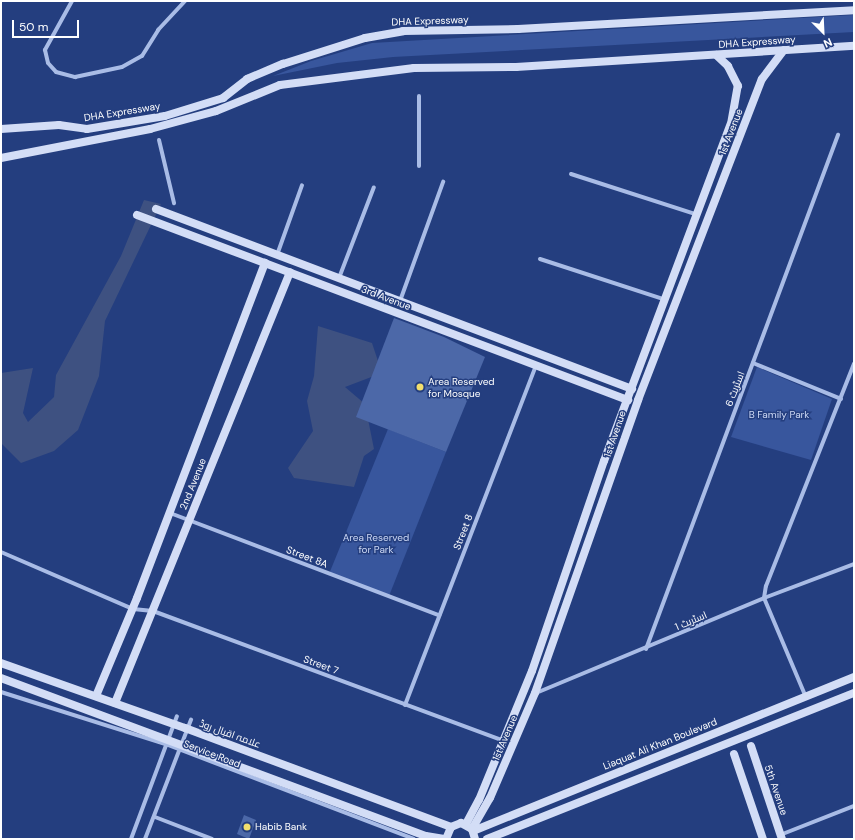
<!DOCTYPE html>
<meta charset="utf-8">
<style>
body{margin:0}
#map{position:relative;width:855px;height:840px;overflow:hidden;background:#243e7f;font-family:"DM Sans",Cairo,sans-serif}
div>[style]{position:absolute}
.green>*{inset:0;background:#38569d}
.water>*{inset:0;background:#3e5181}
.building>*{inset:0;background:#4c68a8}
.street>*{height:4px;margin:-2px;padding:0 2px;transform-origin:2px;border-radius:2px;background:#a9bce6}
.secondary>*{height:8px;margin:-4px;padding:0 4px;transform-origin:4px;border-radius:4px;background:#d3ddf6}
.dots>*{width:11px;height:11px;translate:-50% -50%;box-sizing:border-box;border:2px solid #243e7f;border-radius:50%}
span{translate:-50% -50%;white-space:nowrap;text-align:center;line-height:1.15;-webkit-text-stroke:3px #243e7f;paint-order:stroke}
.street-label{font-size:10px;color:#fff}
.poi-label{font-size:10px;color:#fff}
.left{translate:0 -50%;text-align:left}
.park-label{font-size:10px;color:#cdd9f5}
.frame{position:absolute;inset:0;border:2px solid #fff;pointer-events:none}
.north{position:absolute;left:803px;top:12px;width:40px;height:40px;-webkit-text-stroke:3px #243e7f;paint-order:stroke;rotate:156deg;font-size:11px;font-weight:700;line-height:16px;text-align:center;color:#fff}
.north::after{content:'';display:block;margin:auto;width:14px;height:18px;background:#fff;clip-path:polygon(50% 0,100% 100%,50% 72%,0 100%)}
.scale{position:absolute;left:12px;top:20px;width:67px;height:18px;box-sizing:border-box;border:2px solid #fff;border-top:0;padding-left:5px;font-size:12px;line-height:14px;white-space:nowrap;color:#fff;-webkit-text-stroke:3px #243e7f;paint-order:stroke}
</style>
<div id="map">
<div class="green">
<div style="clip-path:polygon(854px 15px,854px 32px,393px 57px,337px 63px,273px 76px,311px 61px,372px 43px)"></div>
<div style="clip-path:polygon(757px 367px,832px 399px,811px 460px,731px 437px)"></div>
<div style="clip-path:polygon(388px 429px,446px 452px,389px 596px,329px 574px)"></div>
</div>
<div class="water">
<div style="clip-path:polygon(144px 200px,161px 204px,105px 321px,99px 376px,78px 430px,54px 451px,21px 463px,1px 443px,1px 373px,33px 368px,23px 413px,28px 422px,54px 397px,56px 375px,121px 256px)"></div>
<div style="clip-path:polygon(318px 326px,372px 343px,382px 373px,345px 387px,365px 404px,374px 449px,364px 456px,354px 487px,294px 478px,288px 468px,313px 431px,307px 401px,314px 376px)"></div>
</div>
<div class="building">
<div style="clip-path:polygon(394px 318px,444px 337px,485px 357px,446px 452px,356px 417px)"></div>
<div style="clip-path:polygon(244px 815px,256px 820px,249px 839px,237px 834px)"></div>
</div>
<div class="street">
<div style="left:72px;top:1px;width:56px;rotate:118.9deg"></div>
<div style="left:45px;top:50px;width:13px;rotate:77deg"></div>
<div style="left:48px;top:63px;width:12px;rotate:48deg"></div>
<div style="left:56px;top:72px;width:20px;rotate:15deg"></div>
<div style="left:75px;top:77px;width:48px;rotate:-12deg"></div>
<div style="left:122px;top:67px;width:23px;rotate:-29deg"></div>
<div style="left:142px;top:56px;width:31px;rotate:-58deg"></div>
<div style="left:158px;top:30px;width:40px;rotate:-47deg"></div>
<div style="left:419px;top:96px;width:70px;rotate:90deg"></div>
<div style="left:159px;top:140px;width:65px;rotate:76.6deg"></div>
<div style="left:571px;top:174px;width:130px;rotate:17.9deg"></div>
<div style="left:277px;top:255px;width:74px;rotate:-70.3deg"></div>
<div style="left:540px;top:259px;width:129px;rotate:18deg"></div>
<div style="left:339px;top:278px;width:97px;rotate:-69deg"></div>
<div style="left:400px;top:301px;width:127px;rotate:-70.1deg"></div>
<div style="left:753px;top:363px;width:95px;rotate:22.2deg"></div>
<div style="left:170px;top:513px;width:288px;rotate:20.8deg"></div>
<div style="left:1px;top:552px;width:144px;rotate:23.4deg"></div>
<div style="left:133px;top:609px;width:20px;rotate:6deg"></div>
<div style="left:153px;top:611px;width:372px;rotate:20.3deg"></div>
<div style="left:646px;top:649px;width:549px;rotate:-69.52deg"></div>
<div style="left:1px;top:692px;width:175px;rotate:17.6deg"></div>
<div style="left:168px;top:745px;width:263px;rotate:20.9deg"></div>
<div style="left:536px;top:693px;width:247px;rotate:-22.6deg"></div>
<div style="left:764px;top:598px;width:96px;rotate:-20.7deg"></div>
<div style="left:805px;top:695px;width:105px;rotate:-112.9deg"></div>
<div style="left:764px;top:598px;width:12px;rotate:-81deg"></div>
<div style="left:766px;top:586px;width:239px;rotate:-68.4deg"></div>
<div style="left:405px;top:705px;width:364px;rotate:-68.9deg"></div>
<div style="left:155px;top:817px;width:61px;rotate:21.1deg"></div>
<div style="left:780px;top:835px;width:79px;rotate:-21.4deg"></div>
<div style="left:131px;top:839px;width:131px;rotate:-69.5deg"></div>
<div style="left:145px;top:839px;width:128px;rotate:-68.9deg"></div>
</div>
<div class="secondary">
<div style="left:1px;top:129px;width:58px;rotate:-3.9deg"></div>
<div style="left:59px;top:125px;width:28px;rotate:8deg"></div>
<div style="left:87px;top:129px;width:79px;rotate:-9.5deg"></div>
<div style="left:165px;top:116px;width:61px;rotate:-17.2deg"></div>
<div style="left:223px;top:98px;width:31px;rotate:-38deg"></div>
<div style="left:247px;top:79px;width:39px;rotate:-23deg"></div>
<div style="left:283px;top:64px;width:86px;rotate:-17.6deg"></div>
<div style="left:365px;top:38px;width:39px;rotate:-10deg"></div>
<div style="left:403px;top:31px;width:115px;rotate:-1deg"></div>
<div style="left:518px;top:29px;width:337px;rotate:-3.2deg"></div>
<div style="left:1px;top:158px;width:152px;rotate:-11deg"></div>
<div style="left:150px;top:129px;width:68px;rotate:-15.3deg"></div>
<div style="left:216px;top:111px;width:69px;rotate:-22.1deg"></div>
<div style="left:280px;top:85px;width:135px;rotate:-7.2deg"></div>
<div style="left:414px;top:68px;width:102px;rotate:-0.6deg"></div>
<div style="left:516px;top:67px;width:339px;rotate:-3.6deg"></div>
<div style="left:156px;top:209px;width:509px;rotate:20.71deg"></div>
<div style="left:137px;top:215px;width:525px;rotate:20.65deg"></div>
<div style="left:1px;top:663px;width:195px;rotate:19.5deg"></div>
<div style="left:185px;top:728px;width:284px;rotate:20.4deg"></div>
<div style="left:1px;top:678px;width:453px;rotate:20.4deg"></div>
<div style="left:426px;top:836px;width:20px;rotate:9deg"></div>
<div style="left:96px;top:696px;width:106px;rotate:-67.3deg"></div>
<div style="left:137px;top:598px;width:359px;rotate:-69.1deg"></div>
<div style="left:115px;top:703px;width:465px;rotate:-67.9deg"></div>
<div style="left:751px;top:746px;width:98px;rotate:71.6deg"></div>
<div style="left:734px;top:754px;width:90px;rotate:71.2deg"></div>
<div style="left:466px;top:824px;width:27px;rotate:-62deg"></div>
<div style="left:479px;top:800px;width:139px;rotate:-67.7deg"></div>
<div style="left:532px;top:671px;width:222px;rotate:-71.1deg"></div>
<div style="left:604px;top:461px;width:360px;rotate:-69.4deg"></div>
<div style="left:731px;top:124px;width:39px;rotate:-80deg"></div>
<div style="left:738px;top:86px;width:22px;rotate:-117deg"></div>
<div style="left:728px;top:66px;width:16px;rotate:-137deg"></div>
<div style="left:472px;top:829px;width:36px;rotate:-60deg"></div>
<div style="left:490px;top:798px;width:114px;rotate:-66.8deg"></div>
<div style="left:535px;top:693px;width:311px;rotate:-70.6deg"></div>
<div style="left:638px;top:400px;width:344px;rotate:-68.9deg"></div>
<div style="left:762px;top:79px;width:36px;rotate:-53deg"></div>
<div style="left:473px;top:831px;width:411px;rotate:-22deg"></div>
<div style="left:446px;top:839px;width:13px;rotate:-67deg"></div>
<div style="left:451px;top:827px;width:11px;rotate:-22deg"></div>
<div style="left:461px;top:823px;width:13px;rotate:29deg"></div>
<div style="left:472px;top:829px;width:10px;rotate:73deg"></div>
<div style="left:487px;top:839px;width:395px;rotate:-21.7deg"></div>
</div>
<div class="dots">
<div style="left:420px;top:387px;background:#f1de6d"></div>
<div style="left:247px;top:827px;background:#f1de6d"></div>
</div>
<div class="street-label">
<span style="left:430px;top:21px;rotate:-2deg">DHA Expressway</span>
<span style="left:757px;top:42px;rotate:-4deg">DHA Expressway</span>
<span style="left:122px;top:112px;rotate:-9deg">DHA Expressway</span>
<span style="left:731px;top:132px;rotate:-69deg">1st Avenue</span>
<span style="left:386px;top:298px;rotate:21deg">3rd Avenue</span>
<span style="left:735px;top:389px;rotate:-69deg">اسٹریٹ 6</span>
<span style="left:615px;top:434px;rotate:-71deg">1st Avenue</span>
<span style="left:193px;top:484px;rotate:-68deg">2nd Avenue</span>
<span style="left:463px;top:532px;rotate:-69deg">Street 8</span>
<span style="left:307px;top:557px;rotate:21deg">Street 8A</span>
<span style="left:691px;top:621px;rotate:-23deg">اسٹریٹ 1</span>
<span style="left:321px;top:665px;rotate:20deg">Street 7</span>
<span style="left:230px;top:734px;rotate:20deg">علامہ اقبال روڈ</span>
<span style="left:505px;top:738px;rotate:-67deg">1st Avenue</span>
<span style="left:660px;top:744px;rotate:-22deg">Liaquat Ali Khan Boulevard</span>
<span style="left:212px;top:754px;rotate:21deg">Service Road</span>
<span style="left:776px;top:790px;rotate:71deg">5th Avenue</span>
</div>
<div class="poi-label">
<span class="left" style="left:428px;top:387px">Area Reserved<br>for Mosque</span>
<span class="left" style="left:255px;top:827px">Habib Bank</span>
</div>
<div class="park-label">
<span style="left:779px;top:415px">B Family Park</span>
<span style="left:376px;top:543px">Area Reserved<br>for Park</span>
</div>
<div class="frame"></div>
<div class="north">N</div>
<div class="scale">50 m</div>
</div>
